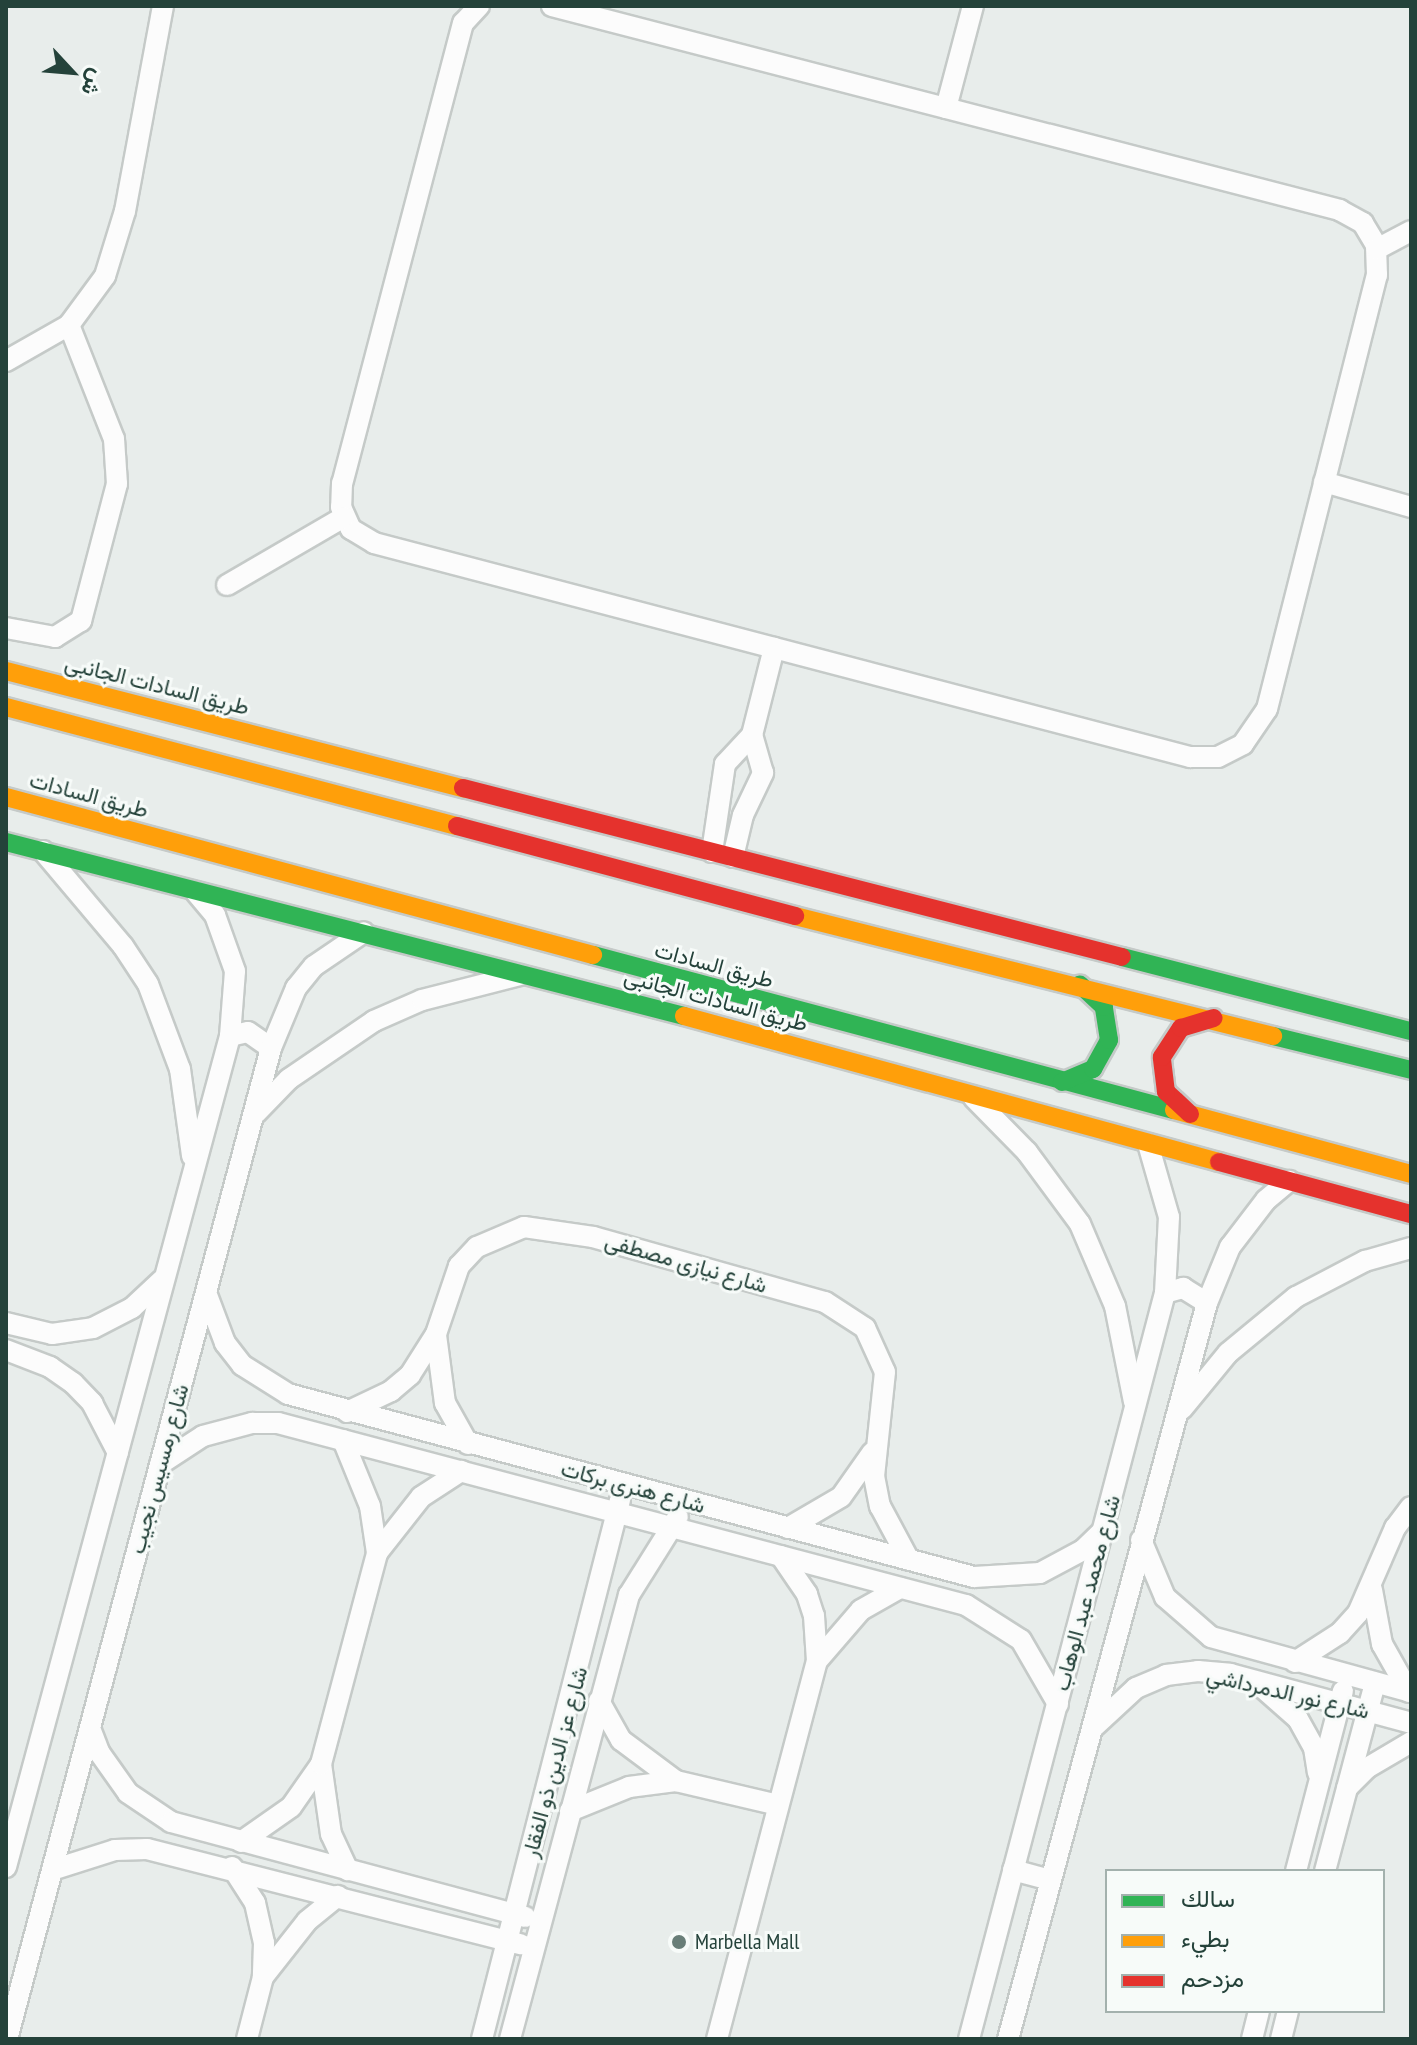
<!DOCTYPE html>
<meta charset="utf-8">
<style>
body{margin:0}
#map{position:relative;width:1417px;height:2045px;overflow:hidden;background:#e8edeb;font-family:"PT Sans Narrow",Vazirmatn,sans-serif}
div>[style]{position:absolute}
.roads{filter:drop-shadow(2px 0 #c5cac8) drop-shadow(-2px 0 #c5cac8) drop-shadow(0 2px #c5cac8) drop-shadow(0 -2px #c5cac8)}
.street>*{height:20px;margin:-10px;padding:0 10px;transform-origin:10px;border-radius:10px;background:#fcfcfc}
.fast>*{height:18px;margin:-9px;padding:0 9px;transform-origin:9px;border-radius:9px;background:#30b455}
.slow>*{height:18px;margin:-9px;padding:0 9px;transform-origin:9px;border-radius:9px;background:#ff9f0a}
.jam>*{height:18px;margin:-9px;padding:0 9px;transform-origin:9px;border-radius:9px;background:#e5322d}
.dots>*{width:22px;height:22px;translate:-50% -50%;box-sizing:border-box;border:4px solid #f7fbf9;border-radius:50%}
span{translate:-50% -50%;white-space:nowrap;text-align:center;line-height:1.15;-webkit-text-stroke:6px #f7fbf9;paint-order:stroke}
.street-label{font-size:22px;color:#24423a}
.poi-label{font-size:22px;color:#24423a}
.left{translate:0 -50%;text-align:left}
.frame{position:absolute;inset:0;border:8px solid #24423a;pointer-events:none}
.legend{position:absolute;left:1105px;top:1869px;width:280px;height:144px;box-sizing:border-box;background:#f7fbf9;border:2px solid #a3b1ad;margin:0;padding:10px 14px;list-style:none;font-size:24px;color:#24423a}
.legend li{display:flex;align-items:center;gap:16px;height:40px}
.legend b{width:40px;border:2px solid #a3b1ad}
.north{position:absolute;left:32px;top:32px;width:80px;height:80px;-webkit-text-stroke:6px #f7fbf9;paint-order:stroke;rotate:116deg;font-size:22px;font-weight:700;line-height:32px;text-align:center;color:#24423a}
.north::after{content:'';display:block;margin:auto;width:28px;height:36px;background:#24423a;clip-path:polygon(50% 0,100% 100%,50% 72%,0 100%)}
</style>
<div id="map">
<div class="roads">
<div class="street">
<div style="left:479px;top:6px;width:23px;rotate:133deg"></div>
<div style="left:463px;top:23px;width:476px;rotate:104.7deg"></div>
<div style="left:342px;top:483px;width:24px;rotate:92deg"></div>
<div style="left:341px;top:507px;width:24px;rotate:66deg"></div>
<div style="left:351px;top:529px;width:27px;rotate:31deg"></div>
<div style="left:374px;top:543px;width:844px;rotate:14.7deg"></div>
<div style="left:1190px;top:757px;width:28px"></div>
<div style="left:1218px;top:757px;width:28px;rotate:-27deg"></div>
<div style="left:1243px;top:744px;width:42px;rotate:-55.6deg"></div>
<div style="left:1267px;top:709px;width:448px;rotate:-75.8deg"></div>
<div style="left:1377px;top:275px;width:30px;rotate:-92deg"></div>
<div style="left:1376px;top:245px;width:26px;rotate:-121deg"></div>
<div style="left:1363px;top:223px;width:26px;rotate:-151deg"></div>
<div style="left:1340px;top:210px;width:814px;rotate:-165.49deg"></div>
<div style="left:946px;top:108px;width:106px;rotate:-75.2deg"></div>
<div style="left:1377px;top:249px;width:38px;rotate:-28deg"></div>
<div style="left:6px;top:361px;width:73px;rotate:-29.7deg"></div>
<div style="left:69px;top:325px;width:61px;rotate:-53.7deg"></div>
<div style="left:105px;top:276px;width:68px;rotate:-72.9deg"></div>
<div style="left:125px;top:211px;width:208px;rotate:-79.5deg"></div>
<div style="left:1324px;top:482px;width:91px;rotate:16deg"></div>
<div style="left:227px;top:585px;width:135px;rotate:-30.2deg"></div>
<div style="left:6px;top:628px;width:50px;rotate:10.4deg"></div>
<div style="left:55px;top:637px;width:31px;rotate:-32deg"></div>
<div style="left:81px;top:621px;width:142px;rotate:-75.3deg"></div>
<div style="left:117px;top:484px;width:45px;rotate:-93.8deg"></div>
<div style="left:114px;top:439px;width:123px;rotate:-111.5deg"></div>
<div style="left:43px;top:851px;width:124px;rotate:49.9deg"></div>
<div style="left:123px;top:946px;width:45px;rotate:56.7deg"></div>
<div style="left:148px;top:984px;width:91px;rotate:69.4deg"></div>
<div style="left:180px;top:1069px;width:88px;rotate:82.1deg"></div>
<div style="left:712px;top:852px;width:89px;rotate:-81.6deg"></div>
<div style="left:725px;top:764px;width:40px;rotate:-47deg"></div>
<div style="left:752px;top:735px;width:90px;rotate:-75.8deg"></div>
<div style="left:733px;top:857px;width:43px;rotate:-76.6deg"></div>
<div style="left:743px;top:815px;width:47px;rotate:-64.5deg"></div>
<div style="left:763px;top:773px;width:40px;rotate:-106deg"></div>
<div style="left:230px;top:1036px;width:18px;rotate:-13deg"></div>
<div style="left:248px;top:1032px;width:28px;rotate:35deg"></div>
<div style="left:974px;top:1098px;width:76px;rotate:45.5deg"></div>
<div style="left:1027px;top:1152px;width:89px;rotate:53.6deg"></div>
<div style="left:1080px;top:1224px;width:89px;rotate:66.9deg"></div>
<div style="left:1115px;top:1306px;width:98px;rotate:78.8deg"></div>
<div style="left:256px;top:1113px;width:47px;rotate:-45.9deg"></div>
<div style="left:289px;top:1079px;width:103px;rotate:-34.3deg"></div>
<div style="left:374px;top:1021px;width:52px;rotate:-23.6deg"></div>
<div style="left:422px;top:1000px;width:101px;rotate:-14.3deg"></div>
<div style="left:1165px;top:1293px;width:19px;rotate:-16deg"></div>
<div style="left:1183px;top:1288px;width:28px;rotate:32deg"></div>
<div style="left:207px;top:1295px;width:51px;rotate:69.4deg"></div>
<div style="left:225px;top:1343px;width:28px;rotate:52deg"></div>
<div style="left:242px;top:1365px;width:54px;rotate:32.2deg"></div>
<div style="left:288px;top:1394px;width:710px;rotate:14.94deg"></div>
<div style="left:974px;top:1577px;width:66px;rotate:-3.5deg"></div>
<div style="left:1040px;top:1573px;width:49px;rotate:-28.1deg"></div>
<div style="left:1083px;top:1550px;width:28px;rotate:-44deg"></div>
<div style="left:6px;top:1323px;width:47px;rotate:13.4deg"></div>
<div style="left:52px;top:1334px;width:41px;rotate:-8.3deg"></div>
<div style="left:93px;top:1328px;width:44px;rotate:-27.1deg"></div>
<div style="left:132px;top:1308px;width:41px;rotate:-43deg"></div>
<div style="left:436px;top:1335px;width:69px;rotate:82.5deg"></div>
<div style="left:445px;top:1403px;width:47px;rotate:60.7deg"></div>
<div style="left:6px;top:1350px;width:47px;rotate:21.1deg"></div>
<div style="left:50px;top:1367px;width:28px;rotate:35deg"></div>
<div style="left:73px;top:1383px;width:28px;rotate:46deg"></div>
<div style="left:92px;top:1403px;width:56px;rotate:62.5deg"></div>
<div style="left:1182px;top:1409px;width:72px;rotate:-50.6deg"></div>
<div style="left:1228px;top:1353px;width:88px;rotate:-39.5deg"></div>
<div style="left:1296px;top:1297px;width:78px;rotate:-27.6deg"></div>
<div style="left:1365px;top:1261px;width:48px;rotate:-15.8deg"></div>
<div style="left:347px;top:1412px;width:49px;rotate:-25.5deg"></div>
<div style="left:391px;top:1391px;width:25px;rotate:-40deg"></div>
<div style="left:410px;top:1375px;width:49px;rotate:-57.6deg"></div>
<div style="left:436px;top:1334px;width:72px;rotate:-71.3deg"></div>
<div style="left:459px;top:1266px;width:26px;rotate:-47deg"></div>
<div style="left:477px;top:1247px;width:51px;rotate:-23.1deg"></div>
<div style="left:524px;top:1227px;width:70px;rotate:8.2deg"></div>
<div style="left:593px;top:1237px;width:241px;rotate:15.7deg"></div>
<div style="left:825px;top:1302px;width:48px;rotate:33deg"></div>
<div style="left:865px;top:1328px;width:48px;rotate:65.6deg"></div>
<div style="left:885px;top:1372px;width:105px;rotate:96deg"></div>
<div style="left:874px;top:1476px;width:31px;rotate:79deg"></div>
<div style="left:880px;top:1506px;width:61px;rotate:61.8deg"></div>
<div style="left:343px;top:1440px;width:71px;rotate:67.8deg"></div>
<div style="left:370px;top:1506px;width:48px;rotate:81.5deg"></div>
<div style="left:160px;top:1464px;width:51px;rotate:-33.1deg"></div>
<div style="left:203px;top:1436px;width:51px;rotate:-14.9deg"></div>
<div style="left:252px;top:1423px;width:26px"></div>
<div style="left:278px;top:1423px;width:712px;rotate:14.82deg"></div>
<div style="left:966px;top:1605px;width:65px;rotate:32.5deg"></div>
<div style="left:1021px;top:1640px;width:74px;rotate:60deg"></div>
<div style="left:788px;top:1528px;width:61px;rotate:-30.3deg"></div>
<div style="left:841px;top:1497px;width:54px;rotate:-54.8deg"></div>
<div style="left:1141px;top:1540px;width:62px;rotate:67.2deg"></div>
<div style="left:1165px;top:1597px;width:61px;rotate:41deg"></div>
<div style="left:1211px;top:1637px;width:207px;rotate:15.4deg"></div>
<div style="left:1372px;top:1590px;width:55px;rotate:79.5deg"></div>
<div style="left:1382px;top:1644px;width:55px;rotate:60.6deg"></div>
<div style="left:817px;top:1661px;width:67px;rotate:-49.2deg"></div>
<div style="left:861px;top:1610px;width:45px;rotate:-29.4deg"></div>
<div style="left:1295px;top:1662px;width:54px;rotate:-32.8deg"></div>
<div style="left:1340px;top:1633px;width:27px;rotate:-48deg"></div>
<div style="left:1358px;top:1613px;width:93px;rotate:-66.5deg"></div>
<div style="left:1395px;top:1528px;width:26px;rotate:-53deg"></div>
<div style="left:1264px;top:1689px;width:45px;rotate:41.4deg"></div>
<div style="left:1298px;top:1719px;width:33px;rotate:61deg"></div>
<div style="left:1314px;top:1748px;width:25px;rotate:81deg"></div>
<div style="left:599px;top:1701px;width:45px;rotate:60.6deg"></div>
<div style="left:621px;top:1740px;width:69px;rotate:36.7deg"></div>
<div style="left:676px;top:1781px;width:105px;rotate:13.2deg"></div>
<div style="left:1095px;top:1726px;width:56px;rotate:-42.8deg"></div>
<div style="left:1136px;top:1688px;width:33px;rotate:-23deg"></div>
<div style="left:1166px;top:1675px;width:32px;rotate:-7deg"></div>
<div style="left:1198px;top:1671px;width:32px;rotate:5deg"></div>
<div style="left:1230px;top:1674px;width:188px;rotate:15.1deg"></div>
<div style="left:90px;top:1728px;width:26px;rotate:69deg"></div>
<div style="left:99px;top:1752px;width:50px;rotate:54.7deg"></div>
<div style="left:128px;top:1793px;width:52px;rotate:34deg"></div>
<div style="left:171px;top:1822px;width:367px;rotate:15deg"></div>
<div style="left:321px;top:1764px;width:71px;rotate:81.9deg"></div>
<div style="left:331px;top:1834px;width:40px;rotate:65deg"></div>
<div style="left:1347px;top:1788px;width:28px;rotate:-45deg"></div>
<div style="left:1367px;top:1768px;width:51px;rotate:-30.6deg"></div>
<div style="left:570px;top:1811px;width:64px;rotate:-22.1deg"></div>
<div style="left:629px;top:1787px;width:47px;rotate:-7.3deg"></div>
<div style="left:241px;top:1842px;width:61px;rotate:-35deg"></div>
<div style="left:291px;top:1807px;width:52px;rotate:-55.1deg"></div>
<div style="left:321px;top:1764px;width:218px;rotate:-75.1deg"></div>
<div style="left:377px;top:1553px;width:71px;rotate:-51.8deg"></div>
<div style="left:421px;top:1497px;width:48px;rotate:-33deg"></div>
<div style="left:6px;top:1867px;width:861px;rotate:-74.91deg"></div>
<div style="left:230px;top:1036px;width:65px;rotate:-85.6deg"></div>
<div style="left:235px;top:971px;width:59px;rotate:-109.7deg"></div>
<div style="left:215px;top:915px;width:30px;rotate:-130deg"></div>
<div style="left:232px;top:1867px;width:43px;rotate:57.4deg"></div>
<div style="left:255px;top:1903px;width:41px;rotate:77.3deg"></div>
<div style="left:264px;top:1943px;width:34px;rotate:92deg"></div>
<div style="left:263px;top:1977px;width:64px;rotate:104.5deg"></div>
<div style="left:52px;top:1870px;width:66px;rotate:-17.6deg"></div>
<div style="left:115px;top:1850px;width:32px;rotate:-2deg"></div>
<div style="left:147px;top:1849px;width:386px;rotate:14.3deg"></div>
<div style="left:1013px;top:1870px;width:38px;rotate:15deg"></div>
<div style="left:1296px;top:1871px;width:186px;rotate:-75.4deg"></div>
<div style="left:1325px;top:1871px;width:195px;rotate:-75.1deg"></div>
<div style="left:263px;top:1977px;width:71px;rotate:-51.8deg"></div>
<div style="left:307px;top:1921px;width:40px;rotate:-39deg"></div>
<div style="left:7px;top:2039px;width:1026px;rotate:-75.08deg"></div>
<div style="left:271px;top:1048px;width:65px;rotate:-67.4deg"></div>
<div style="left:296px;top:988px;width:28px;rotate:-51deg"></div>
<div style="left:314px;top:966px;width:60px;rotate:-34.2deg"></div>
<div style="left:482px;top:2039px;width:556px;rotate:-75.64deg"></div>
<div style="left:510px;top:2039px;width:460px;rotate:-75deg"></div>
<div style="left:629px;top:1595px;width:92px;rotate:-57.9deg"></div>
<div style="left:717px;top:2039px;width:391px;rotate:-75.2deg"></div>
<div style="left:817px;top:1661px;width:45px;rotate:-93.8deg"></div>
<div style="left:814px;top:1616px;width:23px;rotate:-108deg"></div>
<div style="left:807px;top:1594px;width:46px;rotate:-124.4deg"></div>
<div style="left:969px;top:2039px;width:771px;rotate:-75.28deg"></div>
<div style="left:1165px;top:1293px;width:76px;rotate:-87deg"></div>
<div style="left:1169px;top:1217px;width:76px;rotate:-106deg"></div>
<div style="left:1008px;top:2039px;width:762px;rotate:-74.87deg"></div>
<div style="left:1207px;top:1303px;width:61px;rotate:-67.7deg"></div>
<div style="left:1230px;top:1247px;width:59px;rotate:-52.5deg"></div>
<div style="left:1266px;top:1200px;width:30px;rotate:-40deg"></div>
<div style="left:1252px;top:2039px;width:29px;rotate:-76deg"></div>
<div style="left:1281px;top:2039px;width:29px;rotate:-76deg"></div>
</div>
<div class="fast">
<div style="left:6px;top:842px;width:700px;rotate:14.39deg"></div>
<div style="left:593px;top:955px;width:601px;rotate:14.94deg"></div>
<div style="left:1122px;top:957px;width:298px;rotate:14.4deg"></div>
<div style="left:1273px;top:1036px;width:142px;rotate:13.8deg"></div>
<div style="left:1062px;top:1082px;width:34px;rotate:-23deg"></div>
<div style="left:1093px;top:1069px;width:33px;rotate:-61deg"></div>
<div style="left:1109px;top:1040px;width:33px;rotate:-99deg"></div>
<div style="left:1104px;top:1007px;width:33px;rotate:-137deg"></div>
</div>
<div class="slow">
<div style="left:6px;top:671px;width:472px;rotate:14.4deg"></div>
<div style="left:6px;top:707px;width:466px;rotate:14.8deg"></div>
<div style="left:6px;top:797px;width:608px;rotate:15.06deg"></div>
<div style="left:795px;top:916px;width:493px;rotate:14.1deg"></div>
<div style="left:684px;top:1016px;width:555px;rotate:15.26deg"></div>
<div style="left:1174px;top:1110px;width:245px;rotate:15.1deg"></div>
</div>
<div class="jam">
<div style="left:463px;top:788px;width:680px;rotate:14.38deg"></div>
<div style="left:457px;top:826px;width:350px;rotate:14.9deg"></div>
<div style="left:1190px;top:1114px;width:33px;rotate:-137deg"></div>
<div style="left:1166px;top:1092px;width:35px;rotate:-97deg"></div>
<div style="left:1162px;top:1057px;width:35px;rotate:-57deg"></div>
<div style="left:1181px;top:1028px;width:34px;rotate:-17deg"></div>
<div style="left:1219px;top:1162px;width:199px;rotate:15.2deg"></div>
</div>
</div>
<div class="dots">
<div style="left:679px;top:1942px;background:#697e78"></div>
</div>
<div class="street-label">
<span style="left:157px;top:685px;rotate:14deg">طريق السادات الجانبى</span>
<span style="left:89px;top:795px;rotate:15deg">طريق السادات</span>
<span style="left:714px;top:965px;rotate:15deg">طريق السادات</span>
<span style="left:716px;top:1000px;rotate:15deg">طريق السادات الجانبى</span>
<span style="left:686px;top:1263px;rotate:16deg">شارع نيازى مصطفى</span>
<span style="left:159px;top:1469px;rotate:-75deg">شارع رمسيس نجيب</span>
<span style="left:633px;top:1487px;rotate:15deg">شارع هنرى بركات</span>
<span style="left:1087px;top:1593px;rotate:-75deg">شارع محمد عبد الوهاب</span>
<span style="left:1288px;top:1693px;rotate:13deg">شارع نور الدمرداشي</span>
<span style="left:555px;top:1762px;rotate:-75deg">شارع عز الدين ذو الفقار</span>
</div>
<div class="poi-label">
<span class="left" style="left:695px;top:1942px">Marbella Mall</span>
</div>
<div class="frame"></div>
<ul class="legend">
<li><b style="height:10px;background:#30b455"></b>سالك</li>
<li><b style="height:10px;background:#ff9f0a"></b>بطيء</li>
<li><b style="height:10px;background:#e5322d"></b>مزدحم</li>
</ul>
<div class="north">ش</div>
</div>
